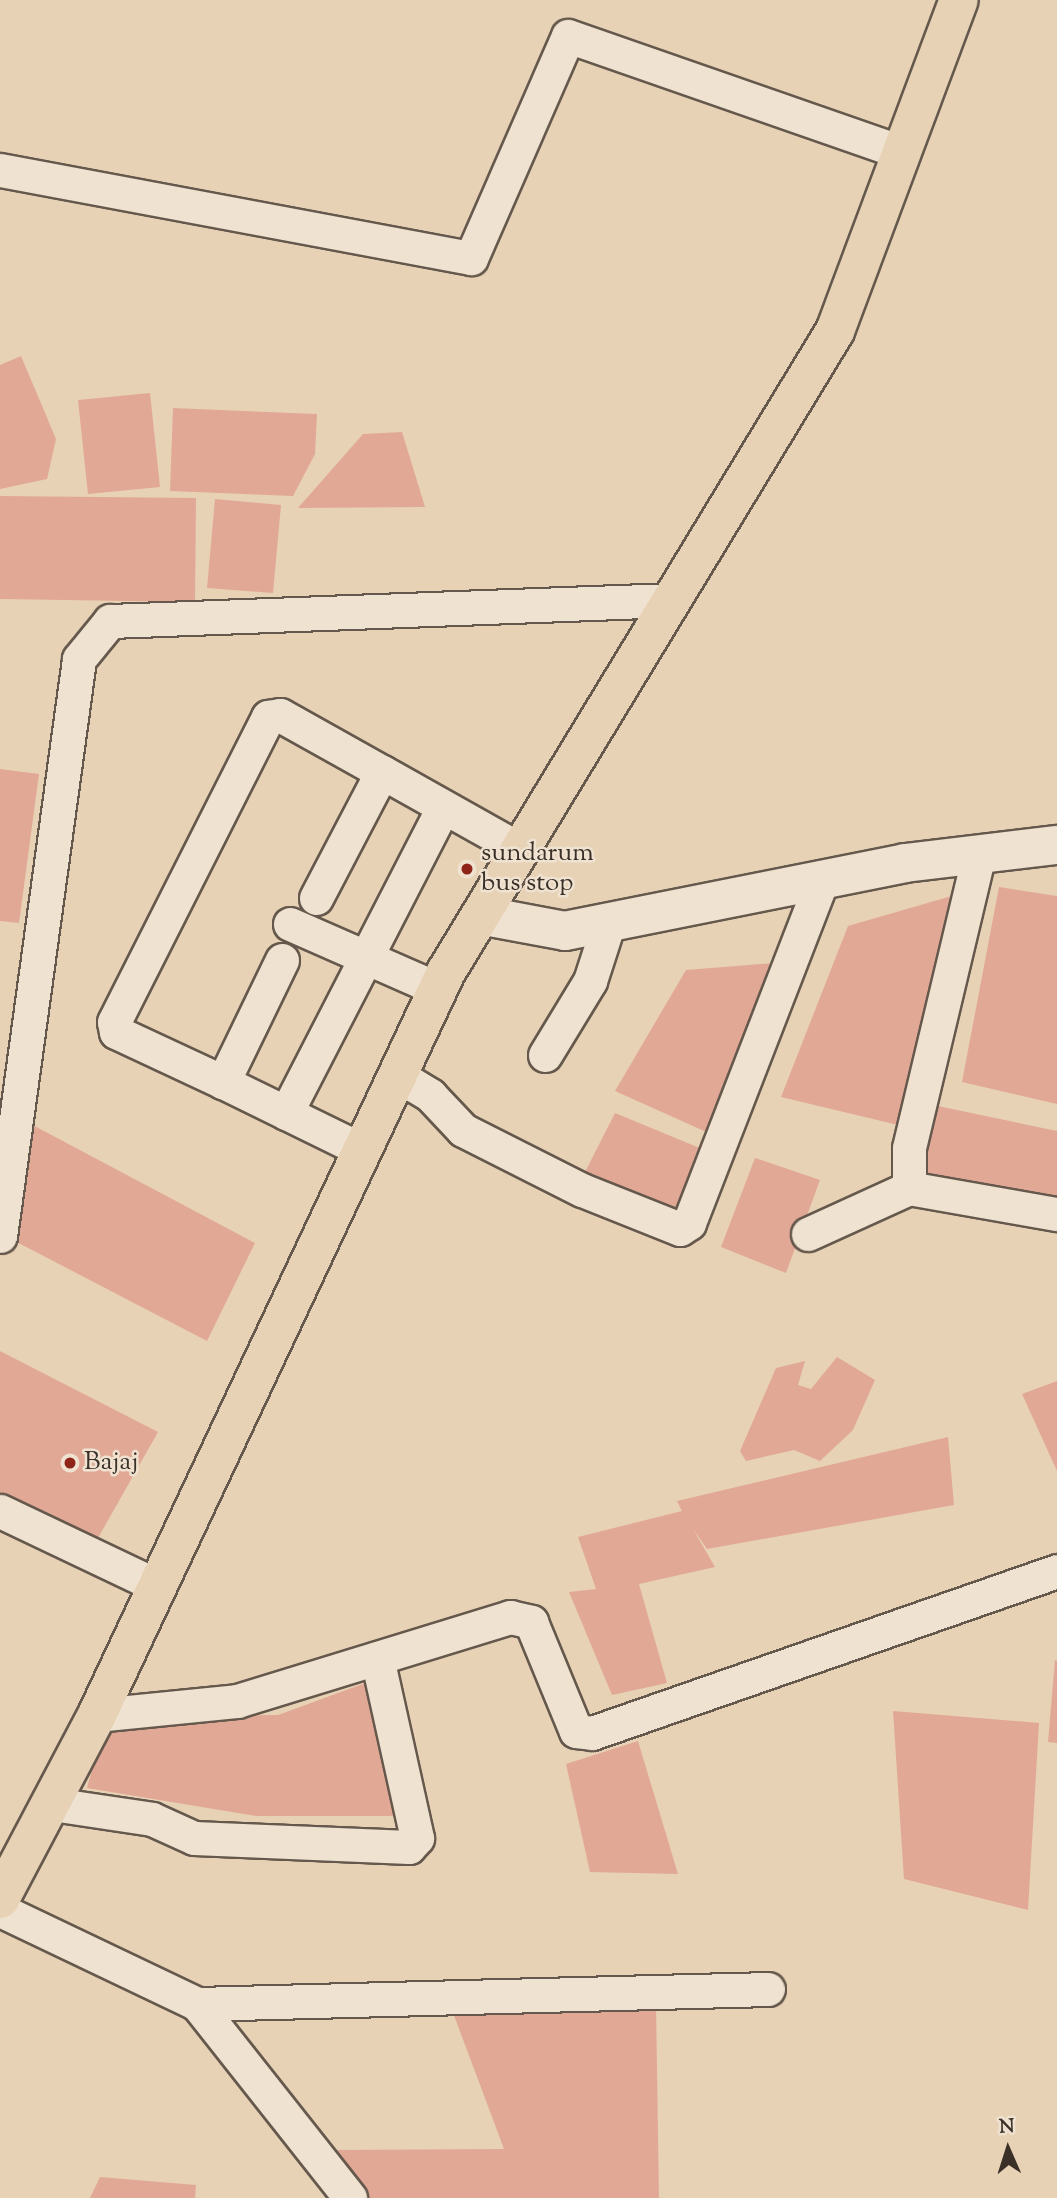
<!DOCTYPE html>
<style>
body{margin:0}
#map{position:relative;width:1057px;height:2198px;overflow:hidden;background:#e7d2b6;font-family:"Sorts Mill Goudy",serif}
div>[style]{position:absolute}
.building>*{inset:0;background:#e2a896}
.roads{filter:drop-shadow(2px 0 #65584c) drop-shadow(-2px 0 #65584c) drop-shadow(0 2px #65584c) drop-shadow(0 -2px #65584c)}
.street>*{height:33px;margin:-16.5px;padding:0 16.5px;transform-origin:16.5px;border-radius:16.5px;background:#efe2d0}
.secondary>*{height:38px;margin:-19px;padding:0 19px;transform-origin:19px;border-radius:19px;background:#efe2d0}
.primary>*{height:38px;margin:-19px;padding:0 19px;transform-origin:19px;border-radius:19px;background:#e7d2b6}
.dots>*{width:19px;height:19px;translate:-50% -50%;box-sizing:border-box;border:4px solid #efe2d0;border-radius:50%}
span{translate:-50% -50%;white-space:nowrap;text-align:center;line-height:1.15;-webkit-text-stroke:5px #efe2d0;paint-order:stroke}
.poi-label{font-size:26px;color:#3a3028}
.left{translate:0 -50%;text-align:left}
.north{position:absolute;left:973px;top:2114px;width:70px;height:70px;-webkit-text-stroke:5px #efe2d0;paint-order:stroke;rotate:357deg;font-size:19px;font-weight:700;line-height:28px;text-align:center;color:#3a3028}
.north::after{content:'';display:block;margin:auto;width:24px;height:32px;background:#3a3028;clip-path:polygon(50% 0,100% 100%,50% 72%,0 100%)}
</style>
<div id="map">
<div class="building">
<div style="clip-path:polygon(21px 356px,56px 439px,47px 479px,0 489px,0 365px)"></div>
<div style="clip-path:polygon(150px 393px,160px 487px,88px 494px,78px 400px)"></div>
<div style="clip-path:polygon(173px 408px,317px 414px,315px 454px,293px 496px,170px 491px)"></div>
<div style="clip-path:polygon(402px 432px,425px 507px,298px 508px,363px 434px)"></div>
<div style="clip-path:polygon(0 496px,196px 498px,195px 602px,0 599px)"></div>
<div style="clip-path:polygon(215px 499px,281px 505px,273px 593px,207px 588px)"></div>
<div style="clip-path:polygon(0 769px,39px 774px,19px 923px,0 921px)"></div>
<div style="clip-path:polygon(999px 887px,1057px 896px,1057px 1104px,962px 1082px)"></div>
<div style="clip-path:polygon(962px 893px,898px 1125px,781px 1097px,848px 926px)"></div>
<div style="clip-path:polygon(786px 962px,713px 1135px,615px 1091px,686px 970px)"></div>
<div style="clip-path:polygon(933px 1105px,1057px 1131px,1057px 1200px,919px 1174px)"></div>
<div style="clip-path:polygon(615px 1113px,707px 1151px,682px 1219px,582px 1178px)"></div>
<div style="clip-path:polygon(27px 1122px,255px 1243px,207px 1341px,7px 1237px)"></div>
<div style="clip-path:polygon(755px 1158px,820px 1180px,786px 1273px,721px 1247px)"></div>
<div style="clip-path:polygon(0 1351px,158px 1432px,98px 1538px,0 1493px)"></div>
<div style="clip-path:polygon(837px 1357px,875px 1380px,853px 1430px,820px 1461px,794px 1450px,746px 1461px,740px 1451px,776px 1368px,805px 1361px,798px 1385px,811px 1389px)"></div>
<div style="clip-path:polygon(1057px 1381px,1057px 1471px,1022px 1394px)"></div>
<div style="clip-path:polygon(948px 1437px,954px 1505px,707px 1549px,693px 1529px,715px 1567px,639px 1584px,667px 1683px,612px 1695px,569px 1592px,596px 1589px,578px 1537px,682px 1511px,677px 1501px)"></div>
<div style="clip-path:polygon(1055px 1660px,1057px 1661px,1057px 1743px,1048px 1742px)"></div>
<div style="clip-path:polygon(379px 1678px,404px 1816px,256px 1816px,87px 1788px,106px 1717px,278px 1715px)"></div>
<div style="clip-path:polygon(893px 1711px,1039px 1723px,1028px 1910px,904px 1879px)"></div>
<div style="clip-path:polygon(638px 1741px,678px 1874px,590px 1872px,566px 1764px)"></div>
<div style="clip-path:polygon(656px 2005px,659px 2198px,370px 2198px,335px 2150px,504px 2149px,452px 2010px)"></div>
<div style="clip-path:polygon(100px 2177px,196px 2185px,195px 2198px,90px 2198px)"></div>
</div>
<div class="roads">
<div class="street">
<div style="left:0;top:170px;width:479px;rotate:10.6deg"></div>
<div style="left:471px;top:258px;width:242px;rotate:-66.4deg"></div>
<div style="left:568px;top:36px;width:354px;rotate:19.2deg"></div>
<div style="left:979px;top:854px;width:302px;rotate:103.4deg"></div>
<div style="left:909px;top:1148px;width:40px;rotate:90deg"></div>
<div style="left:909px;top:1188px;width:150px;rotate:10deg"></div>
<div style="left:316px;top:898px;width:142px;rotate:-62.4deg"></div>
<div style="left:382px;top:772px;width:157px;rotate:29.3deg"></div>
<div style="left:290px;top:924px;width:162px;rotate:23.7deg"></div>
<div style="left:282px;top:960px;width:136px;rotate:115.8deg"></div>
<div style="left:223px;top:1082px;width:155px;rotate:26.1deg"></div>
<div style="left:545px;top:1055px;width:87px;rotate:-58.7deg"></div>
<div style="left:590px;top:981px;width:62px;rotate:-72.1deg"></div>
<div style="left:397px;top:1075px;width:39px;rotate:31deg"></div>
<div style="left:430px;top:1095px;width:48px;rotate:46.7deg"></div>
<div style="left:463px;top:1130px;width:133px;rotate:26.8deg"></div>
<div style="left:582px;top:1190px;width:105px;rotate:21.7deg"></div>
<div style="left:680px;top:1229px;width:11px;rotate:-34deg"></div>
<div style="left:689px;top:1223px;width:368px;rotate:-68.8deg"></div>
<div style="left:223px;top:1082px;width:118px;rotate:-155deg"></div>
<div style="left:116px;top:1032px;width:10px;rotate:-101deg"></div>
<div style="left:114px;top:1022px;width:342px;rotate:-63.2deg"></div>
<div style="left:268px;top:717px;width:12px;rotate:-9deg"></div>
<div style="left:280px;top:715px;width:117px;rotate:29.2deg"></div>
<div style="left:286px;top:1113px;width:343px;rotate:-62.8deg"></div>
<div style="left:808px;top:1234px;width:111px;rotate:-24.5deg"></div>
<div style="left:0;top:1236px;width:582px;rotate:-82.2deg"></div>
<div style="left:79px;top:659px;width:49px;rotate:-50.8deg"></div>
<div style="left:110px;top:621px;width:562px;rotate:-2.14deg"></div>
<div style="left:0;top:1511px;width:173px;rotate:25.4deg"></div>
<div style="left:97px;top:1715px;width:141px;rotate:-5.7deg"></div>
<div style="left:237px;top:1701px;width:286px;rotate:-17.1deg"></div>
<div style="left:510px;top:1617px;width:22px;rotate:13deg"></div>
<div style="left:531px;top:1622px;width:118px;rotate:67.6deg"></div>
<div style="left:576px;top:1731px;width:16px;rotate:7deg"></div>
<div style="left:592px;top:1733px;width:492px;rotate:-19.2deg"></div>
<div style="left:52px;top:1804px;width:101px;rotate:8.5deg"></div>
<div style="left:152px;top:1819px;width:46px;rotate:24.3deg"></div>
<div style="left:194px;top:1838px;width:215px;rotate:2.4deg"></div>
<div style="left:409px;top:1847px;width:12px;rotate:-48deg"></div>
<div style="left:417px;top:1838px;width:184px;rotate:-102.5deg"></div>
<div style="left:0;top:1910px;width:218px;rotate:25.5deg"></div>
<div style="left:197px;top:2004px;width:247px;rotate:51.7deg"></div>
<div style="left:197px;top:2004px;width:571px;rotate:-1.5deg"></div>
</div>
<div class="secondary">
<div style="left:485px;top:916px;width:81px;rotate:10.6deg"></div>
<div style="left:565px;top:931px;width:347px;rotate:-11.3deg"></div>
<div style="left:905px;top:863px;width:153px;rotate:-6.8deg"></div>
</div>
<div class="primary">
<div style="left:0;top:1899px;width:208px;rotate:-62.2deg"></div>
<div style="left:97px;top:1715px;width:821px;rotate:-64.84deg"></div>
<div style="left:446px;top:972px;width:750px;rotate:-58.75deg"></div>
<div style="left:835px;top:331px;width:353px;rotate:-69.5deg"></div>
</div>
</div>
<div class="dots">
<div style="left:467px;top:869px;background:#8f2418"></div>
<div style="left:70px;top:1463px;background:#8f2418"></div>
</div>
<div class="poi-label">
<span class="left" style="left:481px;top:869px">sundarum<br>bus stop</span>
<span class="left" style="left:84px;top:1463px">Bajaj</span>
</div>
<div class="north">N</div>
</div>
